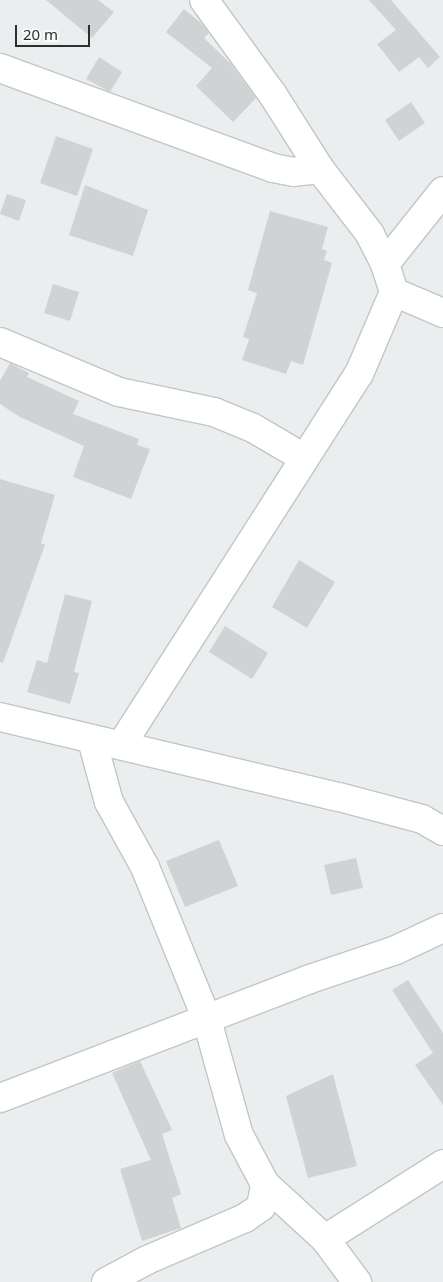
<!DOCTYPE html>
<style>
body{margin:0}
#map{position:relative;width:443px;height:1282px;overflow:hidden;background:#eaeeee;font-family:"Noto Sans",sans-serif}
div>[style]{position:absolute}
.building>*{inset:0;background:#d0d3d4}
.roads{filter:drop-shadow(1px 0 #c2c6c6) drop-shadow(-1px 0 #c2c6c6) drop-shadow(0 1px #c2c6c6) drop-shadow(0 -1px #c2c6c6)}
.minor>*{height:28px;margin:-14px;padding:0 14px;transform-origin:14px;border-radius:14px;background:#fff}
span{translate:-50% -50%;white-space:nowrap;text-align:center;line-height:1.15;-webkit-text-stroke:4px #f8fbfc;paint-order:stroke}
.scale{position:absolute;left:15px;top:25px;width:75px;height:22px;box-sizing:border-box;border:2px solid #2d2e2e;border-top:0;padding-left:6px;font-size:15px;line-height:18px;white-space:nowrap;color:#2d2e2e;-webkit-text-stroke:4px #f8fbfc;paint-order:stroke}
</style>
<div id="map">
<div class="building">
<div style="clip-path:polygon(46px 0,98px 0,114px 12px,92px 38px)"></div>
<div style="clip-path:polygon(369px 0,391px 0,440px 57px,428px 68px,419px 57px,399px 72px,377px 44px,396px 30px)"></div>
<div style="clip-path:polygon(184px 9px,201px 23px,209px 33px,204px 38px,231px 64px,256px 98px,233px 122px,196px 86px,212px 68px,166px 32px)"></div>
<div style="clip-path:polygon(99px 57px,122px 72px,110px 92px,86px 79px)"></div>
<div style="clip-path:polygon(411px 102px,425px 123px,399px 141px,385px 120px)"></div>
<div style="clip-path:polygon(56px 136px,93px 149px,77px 196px,40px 183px)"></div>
<div style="clip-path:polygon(85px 185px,148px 210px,133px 256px,69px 235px)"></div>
<div style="clip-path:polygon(7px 194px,26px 200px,19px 221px,0 214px)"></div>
<div style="clip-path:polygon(270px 211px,328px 227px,322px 249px,327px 251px,324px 260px,332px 263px,303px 365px,291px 361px,286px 374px,242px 360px,249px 339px,243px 337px,257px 293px,248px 290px)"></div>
<div style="clip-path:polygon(53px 284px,79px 292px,70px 321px,44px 313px)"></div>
<div style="clip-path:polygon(10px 363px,29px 373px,27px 377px,79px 401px,73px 414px,139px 439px,137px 445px,150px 449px,131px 499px,73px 477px,84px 446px,20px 417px,0 404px,0 381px)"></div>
<div style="clip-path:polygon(0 479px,55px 495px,41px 543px,45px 545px,3px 663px,0 662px)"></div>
<div style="clip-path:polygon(299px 560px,335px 582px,307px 628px,272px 607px)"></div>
<div style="clip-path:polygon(65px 594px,92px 601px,74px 672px,79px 673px,70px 704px,27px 692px,37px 660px,47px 663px)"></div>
<div style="clip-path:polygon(225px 626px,268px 653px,252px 679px,209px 652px)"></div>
<div style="clip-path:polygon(219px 840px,238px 886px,185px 907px,166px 861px)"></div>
<div style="clip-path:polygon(356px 858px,363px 888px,331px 895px,324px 865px)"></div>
<div style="clip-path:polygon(408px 980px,443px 1033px,443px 1105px,415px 1065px,433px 1053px,392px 990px)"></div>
<div style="clip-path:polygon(140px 1061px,172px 1130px,162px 1134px,181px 1194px,172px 1198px,181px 1228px,142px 1241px,120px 1169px,151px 1160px,112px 1073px)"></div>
<div style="clip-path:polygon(333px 1074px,357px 1166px,308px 1178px,286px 1096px)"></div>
</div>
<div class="roads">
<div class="minor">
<div style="left:0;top:68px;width:291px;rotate:20.1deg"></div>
<div style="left:273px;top:168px;width:20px;rotate:11deg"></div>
<div style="left:293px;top:172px;width:27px;rotate:-6deg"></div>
<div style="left:385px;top:264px;width:93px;rotate:-51.5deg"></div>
<div style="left:394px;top:292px;width:53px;rotate:23.2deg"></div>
<div style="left:0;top:342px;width:129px;rotate:22.8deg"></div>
<div style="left:119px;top:392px;width:97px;rotate:11.9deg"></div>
<div style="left:214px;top:412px;width:42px;rotate:22.3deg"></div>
<div style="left:253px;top:428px;width:59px;rotate:30.5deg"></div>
<div style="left:0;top:717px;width:348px;rotate:13.3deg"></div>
<div style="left:339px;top:797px;width:86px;rotate:14.8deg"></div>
<div style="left:422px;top:819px;width:24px;rotate:30deg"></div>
<div style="left:92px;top:740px;width:64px;rotate:74.7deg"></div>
<div style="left:109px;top:802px;width:74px;rotate:61deg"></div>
<div style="left:145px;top:867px;width:165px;rotate:67.9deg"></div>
<div style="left:207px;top:1020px;width:119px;rotate:74.5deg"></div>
<div style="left:239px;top:1135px;width:55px;rotate:62deg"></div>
<div style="left:265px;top:1184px;width:81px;rotate:42.5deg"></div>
<div style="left:325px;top:1239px;width:54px;rotate:53.3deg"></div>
<div style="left:122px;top:744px;width:439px;rotate:-57.4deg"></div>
<div style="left:359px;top:374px;width:89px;rotate:-66.9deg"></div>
<div style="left:394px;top:292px;width:29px;rotate:-108deg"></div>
<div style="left:385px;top:264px;width:34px;rotate:-117deg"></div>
<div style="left:370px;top:234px;width:82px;rotate:-127.6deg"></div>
<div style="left:320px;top:169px;width:88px;rotate:-122.4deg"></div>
<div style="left:273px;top:95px;width:117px;rotate:-126deg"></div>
<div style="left:0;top:1098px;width:329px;rotate:-21deg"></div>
<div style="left:307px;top:980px;width:94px;rotate:-18.6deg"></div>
<div style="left:396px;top:950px;width:52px;rotate:-25.1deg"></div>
<div style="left:325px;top:1239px;width:140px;rotate:-32.4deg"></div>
<div style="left:106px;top:1282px;width:47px;rotate:-28.2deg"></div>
<div style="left:147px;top:1260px;width:107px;rotate:-23.2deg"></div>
<div style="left:245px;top:1218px;width:19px;rotate:-35deg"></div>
<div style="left:261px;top:1207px;width:23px;rotate:-80deg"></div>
</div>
</div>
<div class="scale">20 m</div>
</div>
